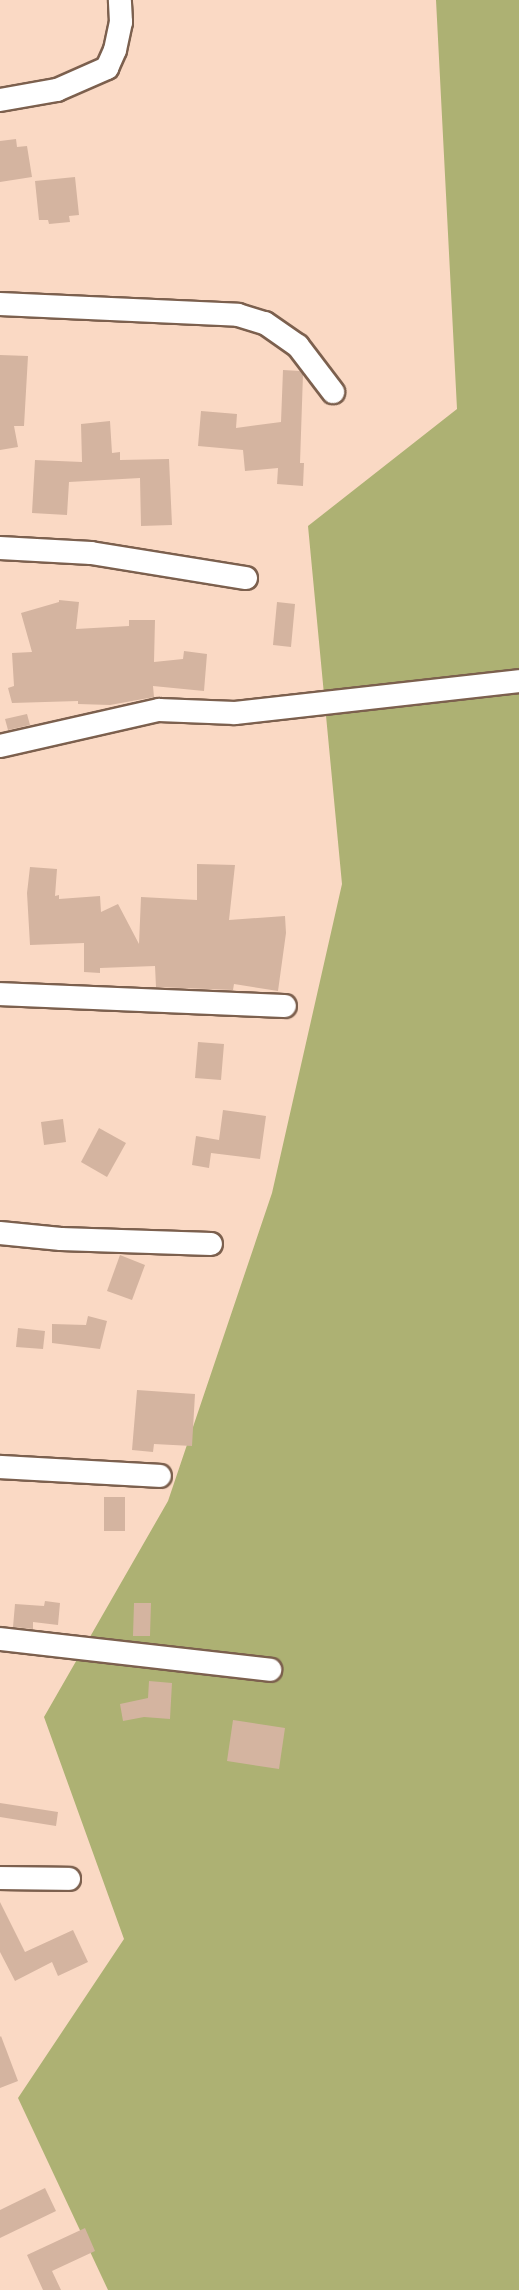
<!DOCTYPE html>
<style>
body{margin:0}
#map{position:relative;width:519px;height:2290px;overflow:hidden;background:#fad9c4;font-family:"Alegreya Sans",sans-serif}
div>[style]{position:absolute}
.forest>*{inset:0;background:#adb173}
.building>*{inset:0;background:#d4b4a0}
.roads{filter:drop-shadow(2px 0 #7c604e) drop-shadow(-2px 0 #7c604e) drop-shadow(0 2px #7c604e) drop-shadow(0 -2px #7c604e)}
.street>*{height:22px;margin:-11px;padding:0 11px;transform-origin:11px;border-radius:11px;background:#fff}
span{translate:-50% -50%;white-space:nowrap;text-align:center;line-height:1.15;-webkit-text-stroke:4.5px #fad9c4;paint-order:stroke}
</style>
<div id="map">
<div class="forest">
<div style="clip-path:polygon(436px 0,519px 0,519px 2290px,108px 2290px,18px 2098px,124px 1939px,44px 1717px,168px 1501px,272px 1193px,342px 884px,308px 526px,457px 409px)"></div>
</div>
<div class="building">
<div style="clip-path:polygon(16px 139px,17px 147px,27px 146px,32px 177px,0 182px,0 141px)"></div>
<div style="clip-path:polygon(75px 177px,79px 215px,69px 216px,70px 222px,49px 224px,48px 220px,39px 220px,35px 181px)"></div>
<div style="clip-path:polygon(0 355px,28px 356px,24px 426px,14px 426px,18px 447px,0 450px)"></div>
<div style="clip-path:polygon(283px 370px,300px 371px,303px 374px,300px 463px,304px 463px,303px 486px,277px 484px,278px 468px,245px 471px,243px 450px,198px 446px,201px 411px,237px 414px,236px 428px,281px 422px)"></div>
<div style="clip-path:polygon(110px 421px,112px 453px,120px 452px,120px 460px,169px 459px,172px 525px,141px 526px,140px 478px,69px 482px,67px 515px,32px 513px,35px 460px,82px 462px,81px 424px)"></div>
<div style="clip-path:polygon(59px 600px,79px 602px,76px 629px,129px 626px,129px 620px,155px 620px,154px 662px,183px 659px,184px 651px,207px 654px,204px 691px,153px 686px,154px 697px,110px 705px,78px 704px,78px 701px,12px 703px,8px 688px,14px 686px,12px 653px,32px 652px,21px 613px,59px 602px)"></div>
<div style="clip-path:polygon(277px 602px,295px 604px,291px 647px,273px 645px)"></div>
<div style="clip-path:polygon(27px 714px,30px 725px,8px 730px,5px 719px)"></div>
<div style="clip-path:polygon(197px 864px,235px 865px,229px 920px,285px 916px,286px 933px,278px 991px,234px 984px,233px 990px,156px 987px,155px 966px,100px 968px,100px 973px,84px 972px,84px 943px,30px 945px,27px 893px,30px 867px,57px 869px,55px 896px,59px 895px,59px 899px,100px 896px,101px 912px,118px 904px,139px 944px,141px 897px,197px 900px)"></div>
<div style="clip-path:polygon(198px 1042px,224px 1044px,221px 1080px,195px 1078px)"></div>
<div style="clip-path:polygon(223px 1110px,266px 1116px,260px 1159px,211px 1153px,209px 1168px,192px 1165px,196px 1136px,219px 1140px)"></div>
<div style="clip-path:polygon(63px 1119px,66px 1142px,44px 1145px,41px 1122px)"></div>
<div style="clip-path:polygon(99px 1128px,126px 1143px,107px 1177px,81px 1162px)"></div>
<div style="clip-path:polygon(120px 1255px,145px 1265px,132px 1300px,107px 1291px)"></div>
<div style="clip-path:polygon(88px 1316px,107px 1321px,100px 1349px,52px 1343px,52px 1324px,86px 1325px)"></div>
<div style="clip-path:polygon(18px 1328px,45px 1331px,43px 1349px,16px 1347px)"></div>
<div style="clip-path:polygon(137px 1390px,195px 1394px,192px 1446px,154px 1444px,153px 1452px,132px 1450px)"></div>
<div style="clip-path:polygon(104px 1497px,125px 1497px,125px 1531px,104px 1531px)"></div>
<div style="clip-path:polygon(45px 1601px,60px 1603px,58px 1625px,33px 1622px,33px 1629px,13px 1627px,15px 1604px,44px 1606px)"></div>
<div style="clip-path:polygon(134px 1603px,151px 1603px,150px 1636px,133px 1636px)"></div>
<div style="clip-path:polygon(149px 1681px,172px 1683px,170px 1719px,144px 1717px,123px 1721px,120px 1704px,148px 1698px)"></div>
<div style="clip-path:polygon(233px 1720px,285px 1728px,279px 1769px,227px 1761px)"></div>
<div style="clip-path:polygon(0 1803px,58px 1812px,56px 1826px,0 1817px)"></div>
<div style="clip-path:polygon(0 1902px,25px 1952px,73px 1930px,88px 1962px,58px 1976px,52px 1962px,15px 1981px,0 1952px)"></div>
<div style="clip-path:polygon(1px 2036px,18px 2081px,0 2088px,0 2037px)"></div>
<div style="clip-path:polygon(45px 2188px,56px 2211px,0 2238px,0 2210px)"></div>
<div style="clip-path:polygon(85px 2228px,95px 2251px,52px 2271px,61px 2290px,43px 2290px,27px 2255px)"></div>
</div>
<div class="roads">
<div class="street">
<div style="left:0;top:100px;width:58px;rotate:-10deg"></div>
<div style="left:57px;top:90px;width:55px;rotate:-23.7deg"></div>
<div style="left:107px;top:68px;width:20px;rotate:-66deg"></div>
<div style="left:115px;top:50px;width:29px;rotate:-78deg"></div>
<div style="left:121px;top:22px;width:22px;rotate:-93deg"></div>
<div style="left:0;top:304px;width:238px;rotate:2.6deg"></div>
<div style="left:238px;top:315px;width:28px;rotate:17deg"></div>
<div style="left:265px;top:323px;width:40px;rotate:34.9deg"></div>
<div style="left:298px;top:346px;width:58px;rotate:52.7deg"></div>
<div style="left:0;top:548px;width:91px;rotate:3.1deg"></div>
<div style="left:91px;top:553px;width:157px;rotate:9.2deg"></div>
<div style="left:0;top:746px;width:163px;rotate:-12.8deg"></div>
<div style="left:159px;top:710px;width:76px;rotate:2.3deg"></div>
<div style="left:235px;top:713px;width:286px;rotate:-6.4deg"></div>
<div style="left:0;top:994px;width:285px;rotate:2.4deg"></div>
<div style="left:0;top:1233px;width:61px;rotate:5.6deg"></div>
<div style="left:61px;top:1239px;width:150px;rotate:1.9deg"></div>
<div style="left:0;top:1467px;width:160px;rotate:3.2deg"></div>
<div style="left:0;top:1639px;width:272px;rotate:6.5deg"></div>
<div style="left:0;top:1878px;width:69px;rotate:0.8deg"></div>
</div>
</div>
</div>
